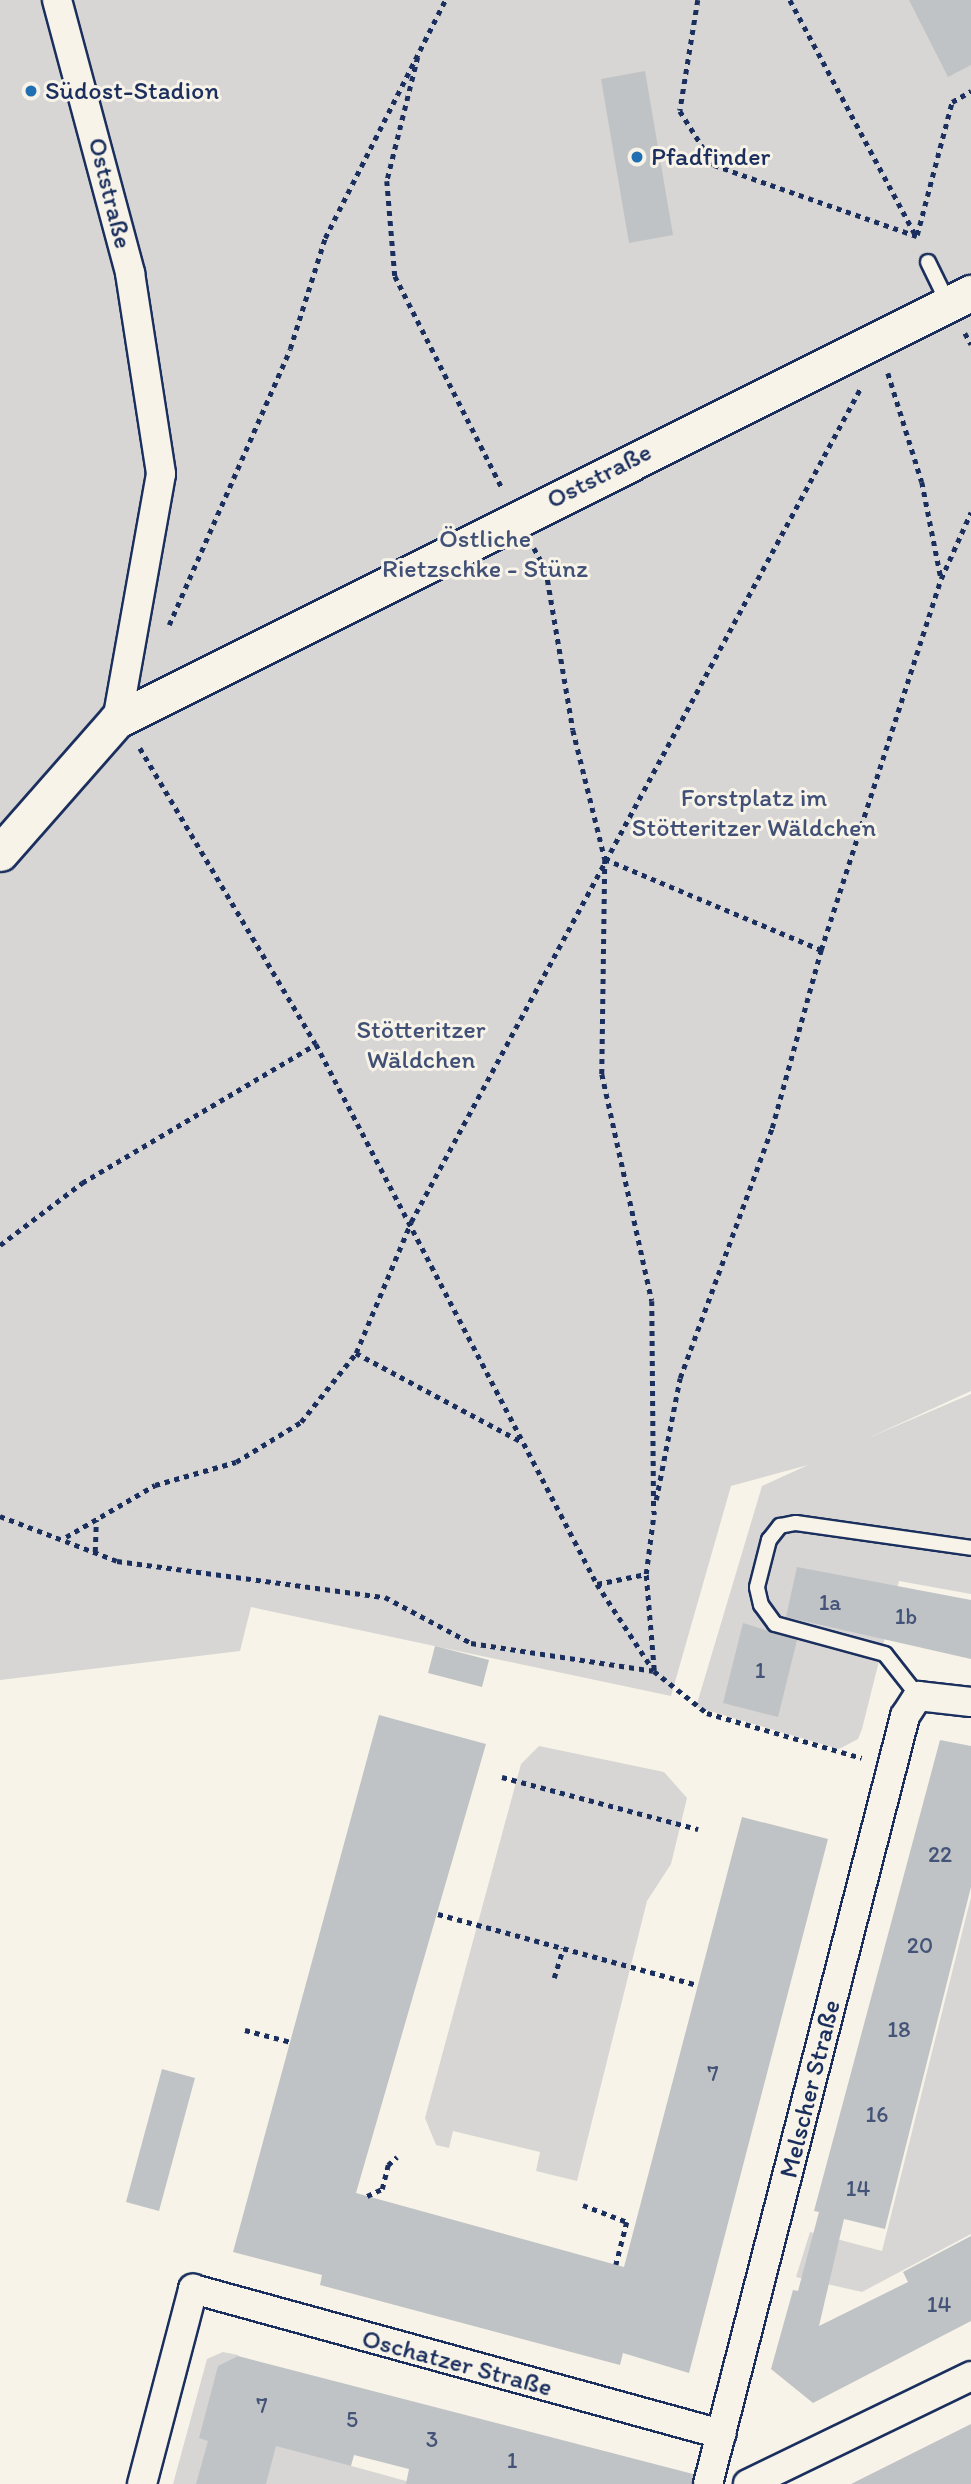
<!DOCTYPE html>
<meta charset="utf-8">
<style>
body{margin:0}
#map{position:relative;width:971px;height:2484px;overflow:hidden;background:#f7f3e8;font-family:Itim,sans-serif}
div>[style]{position:absolute}
.green>*{inset:0;background:#d7d6d4}
.building>*{inset:0;background:#c0c3c5}
.path>*{height:4.5px;margin-top:-2.25px;transform-origin:0;background:repeating-linear-gradient(90deg,#1b2f5e 0 5px,transparent 0 10px)}
.roads{filter:drop-shadow(2px 0 #1b2f5e) drop-shadow(-2px 0 #1b2f5e) drop-shadow(0 2px #1b2f5e) drop-shadow(0 -2px #1b2f5e)}
.service>*{height:14px;margin:-7px;padding:0 7px;transform-origin:7px;border-radius:7px;background:#f7f3e8}
.minor>*{height:28px;margin:-14px;padding:0 14px;transform-origin:14px;border-radius:14px;background:#f7f3e8}
.tertiary>*{height:35px;margin:-17.5px;padding:0 17.5px;transform-origin:17.5px;border-radius:17.5px;background:#f7f3e8}
.dots>*{width:19px;height:19px;translate:-50% -50%;box-sizing:border-box;border:4px solid #f7f3e8;border-radius:50%}
span{translate:-50% -50%;white-space:nowrap;text-align:center;line-height:1.15;-webkit-text-stroke:6px #f7f3e8;paint-order:stroke}
.number-label{font-size:23px;color:#445478}
.number-label span{-webkit-text-stroke-width:0}
.poi-label{font-size:26px;color:#1b2f5e}
.left{translate:0 -50%;text-align:left}
.street-label{font-size:26px;color:#1b2f5e}
.park-label{font-size:26px;color:#415076}
</style>
<div id="map">
<div class="green">
<div style="clip-path:polygon(0 0,971px 0,971px 1391px,866px 1439px,971px 1394px,971px 1594px,899px 1581px,862px 1729px,858px 1739px,839px 1749px,696px 1707px,762px 1486px,808px 1465px,731px 1486px,671px 1696px,251px 1607px,240px 1651px,0 1680px)"></div>
<div style="clip-path:polygon(539px 1746px,664px 1772px,687px 1798px,671px 1864px,647px 1901px,577px 2181px,536px 2171px,540px 2152px,453px 2131px,449px 2148px,436px 2145px,425px 2118px,521px 1764px)"></div>
<div style="clip-path:polygon(971px 1897px,971px 2234px,862px 2292px,796px 2277px,810px 2232px,882px 2251px)"></div>
<div style="clip-path:polygon(223px 2352px,238px 2355px,279px 2446px,417px 2484px,173px 2484px,207px 2359px)"></div>
</div>
<div class="building">
<div style="clip-path:polygon(909px 0,971px 0,971px 65px,948px 77px)"></div>
<div style="clip-path:polygon(645px 71px,673px 235px,629px 243px,601px 79px)"></div>
<div style="clip-path:polygon(797px 1567px,971px 1600px,971px 1659px,786px 1617px)"></div>
<div style="clip-path:polygon(743px 1623px,797px 1640px,778px 1717px,723px 1703px)"></div>
<div style="clip-path:polygon(435px 1646px,489px 1660px,482px 1687px,428px 1673px)"></div>
<div style="clip-path:polygon(379px 1715px,486px 1744px,356px 2193px,624px 2267px,742px 1817px,828px 1839px,689px 2373px,623px 2353px,620px 2365px,320px 2285px,322px 2275px,233px 2252px)"></div>
<div style="clip-path:polygon(940px 1740px,971px 1746px,971px 1887px,885px 2229px,844px 2219px,819px 2326px,908px 2282px,903px 2272px,971px 2236px,971px 2321px,813px 2403px,771px 2369px,793px 2290px,798px 2291px,819px 2212px,814px 2211px)"></div>
<div style="clip-path:polygon(162px 2069px,195px 2078px,159px 2211px,126px 2202px)"></div>
<div style="clip-path:polygon(238px 2356px,693px 2474px,692px 2484px,406px 2484px,409px 2469px,354px 2455px,351px 2466px,276px 2446px,266px 2484px,196px 2484px,208px 2441px,199px 2438px,218px 2366px)"></div>
<div style="clip-path:polygon(971px 2424px,971px 2484px,851px 2484px)"></div>
</div>
<div class="path">
<div style="left:698px;top:0;width:112px;rotate:99.2deg"></div>
<div style="left:680px;top:111px;width:64px;rotate:57.8deg"></div>
<div style="left:714px;top:165px;width:215px;rotate:19.3deg"></div>
<div style="left:790px;top:0;width:268px;rotate:61.9deg"></div>
<div style="left:418px;top:57px;width:128px;rotate:104deg"></div>
<div style="left:387px;top:181px;width:95px;rotate:85.2deg"></div>
<div style="left:395px;top:276px;width:237px;rotate:63.2deg"></div>
<div style="left:917px;top:235px;width:138px;rotate:-75.3deg"></div>
<div style="left:952px;top:102px;width:22px;rotate:-30deg"></div>
<div style="left:965px;top:333px;width:13px;rotate:61deg"></div>
<div style="left:888px;top:373px;width:114px;rotate:72.7deg"></div>
<div style="left:922px;top:482px;width:98px;rotate:78.8deg"></div>
<div style="left:534px;top:548px;width:25px;rotate:61deg"></div>
<div style="left:546px;top:570px;width:162px;rotate:80.4deg"></div>
<div style="left:573px;top:730px;width:133px;rotate:76.1deg"></div>
<div style="left:605px;top:859px;width:215px;rotate:90.8deg"></div>
<div style="left:602px;top:1074px;width:232px;rotate:77.6deg"></div>
<div style="left:652px;top:1301px;width:211px;rotate:89.5deg"></div>
<div style="left:169px;top:625px;width:301px;rotate:-66.3deg"></div>
<div style="left:290px;top:349px;width:116px;rotate:-72.5deg"></div>
<div style="left:325px;top:238px;width:267px;rotate:-63.2deg"></div>
<div style="left:140px;top:748px;width:344px;rotate:59.3deg"></div>
<div style="left:316px;top:1044px;width:609px;rotate:62.51deg"></div>
<div style="left:597px;top:1584px;width:104px;rotate:56.8deg"></div>
<div style="left:654px;top:1671px;width:68px;rotate:38.4deg"></div>
<div style="left:707px;top:1713px;width:161px;rotate:16.2deg"></div>
<div style="left:605px;top:859px;width:234px;rotate:22.8deg"></div>
<div style="left:0;top:1245px;width:103px;rotate:-37.1deg"></div>
<div style="left:82px;top:1183px;width:272px;rotate:-30.7deg"></div>
<div style="left:356px;top:1353px;width:188px;rotate:28.2deg"></div>
<div style="left:656px;top:1500px;width:124px;rotate:-78.9deg"></div>
<div style="left:680px;top:1378px;width:266px;rotate:-69.8deg"></div>
<div style="left:772px;top:1128px;width:185px;rotate:-74.6deg"></div>
<div style="left:821px;top:950px;width:390px;rotate:-72.1deg"></div>
<div style="left:941px;top:579px;width:73px;rotate:-65.9deg"></div>
<div style="left:0;top:1516px;width:125px;rotate:21deg"></div>
<div style="left:117px;top:1561px;width:270px;rotate:7.7deg"></div>
<div style="left:385px;top:1597px;width:98px;rotate:28.1deg"></div>
<div style="left:471px;top:1643px;width:184px;rotate:8.7deg"></div>
<div style="left:66px;top:1537px;width:103px;rotate:-30.3deg"></div>
<div style="left:155px;top:1485px;width:84px;rotate:-15.9deg"></div>
<div style="left:236px;top:1462px;width:76px;rotate:-31.6deg"></div>
<div style="left:301px;top:1422px;width:88px;rotate:-51.4deg"></div>
<div style="left:356px;top:1353px;width:142px;rotate:-67.2deg"></div>
<div style="left:411px;top:1222px;width:946px;rotate:-61.67deg"></div>
<div style="left:95px;top:1552px;width:32px;rotate:-88deg"></div>
<div style="left:597px;top:1584px;width:50px;rotate:-11.5deg"></div>
<div style="left:654px;top:1670px;width:96px;rotate:-94.8deg"></div>
<div style="left:646px;top:1574px;width:63px;rotate:-82.6deg"></div>
<div style="left:502px;top:1777px;width:203px;rotate:14.9deg"></div>
<div style="left:438px;top:1914px;width:269px;rotate:15.3deg"></div>
<div style="left:554px;top:1978px;width:31px;rotate:-73deg"></div>
<div style="left:245px;top:2030px;width:48px;rotate:14.6deg"></div>
<div style="left:367px;top:2196px;width:17px;rotate:-25deg"></div>
<div style="left:382px;top:2189px;width:25px;rotate:-76deg"></div>
<div style="left:388px;top:2165px;width:12px;rotate:-42deg"></div>
<div style="left:583px;top:2205px;width:47px;rotate:21.1deg"></div>
<div style="left:627px;top:2222px;width:44px;rotate:104.3deg"></div>
</div>
<div class="roads">
<div class="service">
<div style="left:928px;top:262px;width:46px;rotate:64deg"></div>
<div style="left:918px;top:1696px;width:53px;rotate:-128.2deg"></div>
<div style="left:885px;top:1654px;width:114px;rotate:-164.7deg"></div>
<div style="left:775px;top:1624px;width:24px;rotate:-126deg"></div>
<div style="left:761px;top:1605px;width:18px;rotate:-103deg"></div>
<div style="left:757px;top:1587px;width:49px;rotate:-75.7deg"></div>
<div style="left:769px;top:1540px;width:18px;rotate:-52deg"></div>
<div style="left:780px;top:1526px;width:16px;rotate:-11deg"></div>
<div style="left:796px;top:1523px;width:177px;rotate:8.1deg"></div>
</div>
<div class="minor">
<div style="left:57px;top:0;width:283px;rotate:75deg"></div>
<div style="left:130px;top:273px;width:203px;rotate:81.2deg"></div>
<div style="left:161px;top:474px;width:250px;rotate:100.1deg"></div>
<div style="left:142px;top:2484px;width:202px;rotate:-75.3deg"></div>
<div style="left:193px;top:2289px;width:548px;rotate:15.36deg"></div>
<div style="left:708px;top:2484px;width:793px;rotate:-75.61deg"></div>
<div style="left:905px;top:1716px;width:24px;rotate:-57deg"></div>
<div style="left:918px;top:1696px;width:53px;rotate:6.5deg"></div>
<div style="left:748px;top:2484px;width:248px;rotate:-25.8deg"></div>
</div>
<div class="tertiary">
<div style="left:0;top:853px;width:177px;rotate:-48.7deg"></div>
<div style="left:117px;top:720px;width:955px;rotate:-26.57deg"></div>
</div>
</div>
<div class="dots">
<div style="left:31px;top:91px;background:#1f6fb2"></div>
<div style="left:637px;top:157px;background:#1f6fb2"></div>
</div>
<div class="number-label">
<span style="left:830px;top:1602px">1a</span>
<span style="left:906px;top:1616px">1b</span>
<span style="left:760px;top:1670px">1</span>
<span style="left:940px;top:1854px">22</span>
<span style="left:920px;top:1945px">20</span>
<span style="left:899px;top:2029px">18</span>
<span style="left:713px;top:2073px">7</span>
<span style="left:877px;top:2114px">16</span>
<span style="left:858px;top:2188px">14</span>
<span style="left:939px;top:2304px">14</span>
<span style="left:262px;top:2405px">7</span>
<span style="left:352px;top:2419px">5</span>
<span style="left:432px;top:2439px">3</span>
<span style="left:512px;top:2460px">1</span>
</div>
<div class="poi-label">
<span class="left" style="left:45px;top:91px">Südost-Stadion</span>
<span class="left" style="left:651px;top:157px">Pfadfinder</span>
</div>
<div class="street-label">
<span style="left:110px;top:193px;rotate:76deg">Oststraße</span>
<span style="left:599px;top:476px;rotate:-27deg">Oststraße</span>
<span style="left:810px;top:2089px;rotate:-76deg">Melscher Straße</span>
<span style="left:457px;top:2363px;rotate:15deg">Oschatzer Straße</span>
</div>
<div class="park-label">
<span style="left:485px;top:554px">Östliche<br>Rietzschke - Stünz</span>
<span style="left:754px;top:813px">Forstplatz im<br>Stötteritzer Wäldchen</span>
<span style="left:421px;top:1045px">Stötteritzer<br>Wäldchen</span>
</div>
</div>
